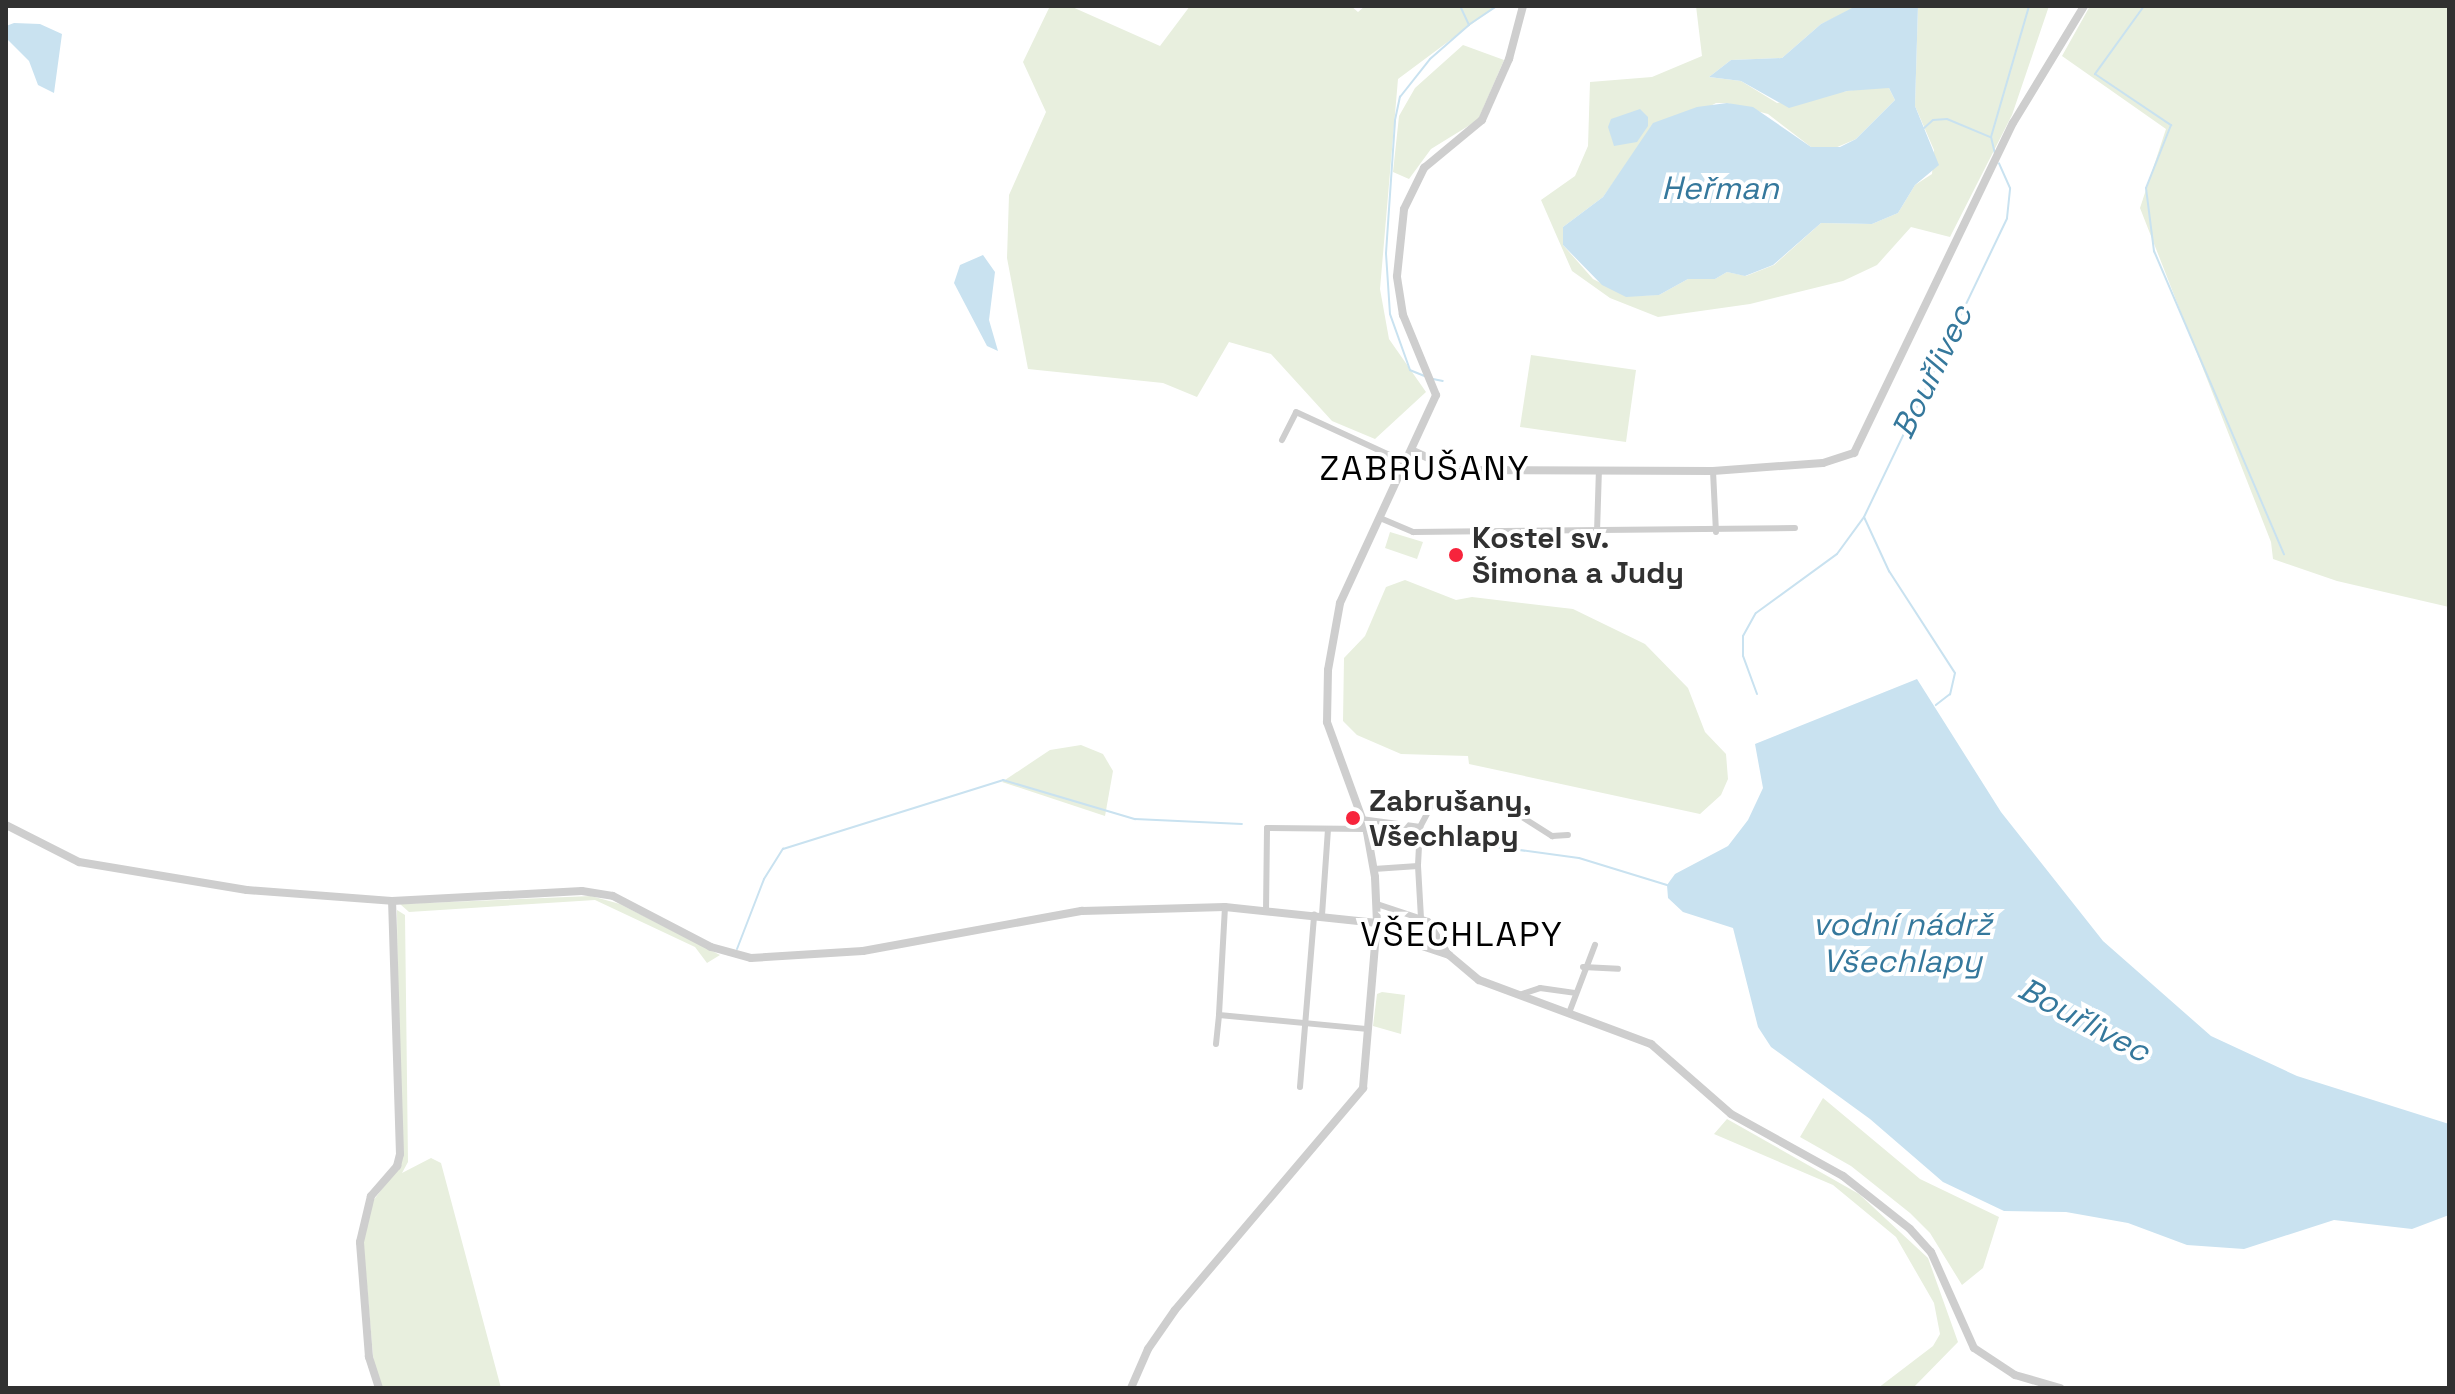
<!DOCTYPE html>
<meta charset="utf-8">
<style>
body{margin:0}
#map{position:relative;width:2455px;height:1394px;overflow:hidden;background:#fff;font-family:"Space Grotesk",sans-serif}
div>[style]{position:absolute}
.green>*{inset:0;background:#e8efde}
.water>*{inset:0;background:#c9e2f0}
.stream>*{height:2px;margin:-1px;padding:0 1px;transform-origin:1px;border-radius:1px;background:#c9e2f0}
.minor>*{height:6px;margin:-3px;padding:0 3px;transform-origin:3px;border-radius:3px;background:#cecece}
.tertiary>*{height:8px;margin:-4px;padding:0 4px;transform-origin:4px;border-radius:4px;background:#cecece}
.dots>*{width:22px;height:22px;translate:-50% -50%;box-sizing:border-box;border:4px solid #fff;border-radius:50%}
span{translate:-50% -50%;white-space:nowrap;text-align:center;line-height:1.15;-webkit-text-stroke:8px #fff;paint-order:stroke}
.poi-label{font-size:30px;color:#313131;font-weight:700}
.left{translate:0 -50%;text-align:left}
.water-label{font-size:32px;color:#35789c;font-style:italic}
.quarter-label{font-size:34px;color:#000;letter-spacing:2px}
.frame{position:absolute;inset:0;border:8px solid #313131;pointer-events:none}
</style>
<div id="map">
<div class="green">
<div style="clip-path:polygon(1050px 6px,1070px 6px,1160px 46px,1190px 6px,1351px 6px,1358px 12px,1365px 6px,1496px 6px,1398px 79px,1380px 289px,1389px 339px,1426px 392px,1375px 439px,1332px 421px,1271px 354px,1229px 342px,1197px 397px,1163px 383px,1028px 369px,1007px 258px,1009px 195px,1046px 112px,1023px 62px)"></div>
<div style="clip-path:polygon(1696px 6px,1859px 6px,1821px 24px,1782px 58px,1731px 60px,1709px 77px,1741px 81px,1777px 103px,1871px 87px,1889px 88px,1895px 100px,1856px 139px,1835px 148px,1811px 147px,1768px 114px,1727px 103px,1716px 103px,1642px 142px,1603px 197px,1563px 227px,1563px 245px,1593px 279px,1626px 296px,1659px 295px,1688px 279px,1715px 279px,1727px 272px,1746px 276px,1774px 265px,1821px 223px,1872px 224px,1898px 213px,1915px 185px,1932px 174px,1934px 150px,1915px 106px,1918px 6px,2049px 6px,2012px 115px,1950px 237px,1911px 227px,1877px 265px,1843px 281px,1750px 304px,1658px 317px,1610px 298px,1572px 271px,1541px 200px,1575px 176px,1588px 146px,1590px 82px,1652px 77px,1702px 56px)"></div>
<div style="clip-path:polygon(2090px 6px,2449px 6px,2449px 607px,2337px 581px,2273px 559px,2271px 542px,2140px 208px,2166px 129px,2062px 56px)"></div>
<div style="clip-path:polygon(1463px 45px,1504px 60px,1478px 120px,1431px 149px,1409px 179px,1393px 172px,1399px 116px,1415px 88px)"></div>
<div style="clip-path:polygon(1531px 355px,1636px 370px,1626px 442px,1520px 427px)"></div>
<div style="clip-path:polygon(1390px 532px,1423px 542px,1417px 559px,1385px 548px)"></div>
<div style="clip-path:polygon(1405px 580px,1456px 600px,1472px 597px,1573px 609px,1645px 644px,1688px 688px,1705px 732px,1726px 754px,1728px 779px,1721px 795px,1700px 814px,1469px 764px,1468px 756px,1401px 754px,1357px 735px,1343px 721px,1344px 658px,1365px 636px,1386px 587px)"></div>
<div style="clip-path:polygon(1081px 745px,1103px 754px,1113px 771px,1105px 816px,1002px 782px,1050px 750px)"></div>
<div style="clip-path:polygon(591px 896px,620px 904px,720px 955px,707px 963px,695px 947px,595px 900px,409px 912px,400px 904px)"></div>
<div style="clip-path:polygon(397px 910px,405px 915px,408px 1162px,402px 1173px,431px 1158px,441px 1163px,501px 1388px,382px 1388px,374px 1367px,363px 1240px,372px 1202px,399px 1167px)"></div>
<div style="clip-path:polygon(1382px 992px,1405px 995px,1401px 1034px,1373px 1026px,1377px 994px)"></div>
<div style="clip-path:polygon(1823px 1098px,1920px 1179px,1999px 1217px,1983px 1268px,1962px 1285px,1930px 1233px,1910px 1213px,1851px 1166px,1800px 1137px)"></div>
<div style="clip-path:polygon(1727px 1119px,1859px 1194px,1928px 1258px,1958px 1342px,1913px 1388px,1878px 1388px,1933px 1346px,1940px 1334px,1934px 1303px,1896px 1237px,1833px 1185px,1714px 1134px)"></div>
</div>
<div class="water">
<div style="clip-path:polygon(1918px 6px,1915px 106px,1939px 165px,1915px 185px,1898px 213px,1872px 224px,1821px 223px,1773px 265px,1745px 276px,1727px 272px,1715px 279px,1688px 279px,1659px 295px,1626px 297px,1602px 285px,1563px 245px,1563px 227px,1603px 197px,1653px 123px,1697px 107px,1727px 103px,1753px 107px,1811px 147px,1840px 147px,1856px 139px,1895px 100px,1889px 88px,1847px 91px,1789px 108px,1741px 81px,1709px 77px,1731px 60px,1782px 58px,1821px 24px,1854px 7px)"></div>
<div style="clip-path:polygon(14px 23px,40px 24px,62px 34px,54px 93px,38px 85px,29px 61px,6px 38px,6px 26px)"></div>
<div style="clip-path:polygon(1640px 109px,1648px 117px,1648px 126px,1637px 142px,1614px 146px,1608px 127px,1611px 119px)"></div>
<div style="clip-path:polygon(983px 255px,995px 272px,989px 320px,998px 351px,987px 346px,954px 283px,960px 265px)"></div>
<div style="clip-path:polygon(1917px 679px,2001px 812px,2103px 941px,2211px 1036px,2297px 1076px,2449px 1124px,2449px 1215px,2412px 1229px,2334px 1220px,2244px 1249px,2187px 1245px,2128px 1223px,2066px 1212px,2004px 1211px,1943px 1182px,1870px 1119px,1771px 1047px,1758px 1027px,1733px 928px,1683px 912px,1668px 898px,1667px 885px,1675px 874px,1728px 846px,1748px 820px,1763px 788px,1755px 744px)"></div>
</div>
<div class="stream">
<div style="left:2144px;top:6px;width:84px;rotate:125.8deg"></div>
<div style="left:2095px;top:74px;width:92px;rotate:33.9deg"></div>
<div style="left:2171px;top:125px;width:68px;rotate:111.6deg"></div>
<div style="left:2146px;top:188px;width:64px;rotate:82.8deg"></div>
<div style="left:2154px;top:251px;width:330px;rotate:66.8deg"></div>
<div style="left:1470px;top:24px;width:32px;rotate:-34deg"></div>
<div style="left:1923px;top:129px;width:13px;rotate:-42deg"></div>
<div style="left:1933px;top:120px;width:14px;rotate:-4deg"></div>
<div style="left:1947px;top:119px;width:47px;rotate:22.7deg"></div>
<div style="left:1995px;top:154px;width:17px;rotate:-103deg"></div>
<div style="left:1991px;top:137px;width:136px;rotate:-73.8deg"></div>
<div style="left:1427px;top:377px;width:18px;rotate:-158deg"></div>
<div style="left:1410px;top:370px;width:59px;rotate:-109.7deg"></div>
<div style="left:1390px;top:314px;width:61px;rotate:-93.8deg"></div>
<div style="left:1386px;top:253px;width:133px;rotate:-86.1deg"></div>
<div style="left:1395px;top:120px;width:24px;rotate:-78deg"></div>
<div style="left:1400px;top:97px;width:48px;rotate:-51.7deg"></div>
<div style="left:1430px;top:59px;width:52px;rotate:-41.1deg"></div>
<div style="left:1469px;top:25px;width:21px;rotate:-115deg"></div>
<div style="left:1433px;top:379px;width:10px;rotate:11deg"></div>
<div style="left:1864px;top:517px;width:60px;rotate:65.2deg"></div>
<div style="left:1889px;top:571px;width:121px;rotate:57.1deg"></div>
<div style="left:1955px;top:673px;width:22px;rotate:103deg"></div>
<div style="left:1950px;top:694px;width:18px;rotate:142deg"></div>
<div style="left:1757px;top:694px;width:40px;rotate:-110.2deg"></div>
<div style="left:1743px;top:656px;width:20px;rotate:-90deg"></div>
<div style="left:1743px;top:636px;width:26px;rotate:-61deg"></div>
<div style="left:1756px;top:613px;width:100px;rotate:-36.1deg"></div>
<div style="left:1837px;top:554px;width:46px;rotate:-53.9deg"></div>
<div style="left:1864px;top:517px;width:331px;rotate:-64.4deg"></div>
<div style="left:2007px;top:218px;width:30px;rotate:-84deg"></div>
<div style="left:2010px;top:188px;width:27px;rotate:-114deg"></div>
<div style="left:1437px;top:839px;width:143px;rotate:7.6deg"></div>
<div style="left:1579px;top:858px;width:92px;rotate:17.1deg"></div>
<div style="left:737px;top:949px;width:75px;rotate:-68.9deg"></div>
<div style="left:764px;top:879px;width:36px;rotate:-58deg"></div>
<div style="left:783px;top:849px;width:231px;rotate:-17.4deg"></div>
<div style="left:1003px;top:780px;width:138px;rotate:16.5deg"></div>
<div style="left:1135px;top:819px;width:107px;rotate:2.7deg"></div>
</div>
<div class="minor">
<div style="left:1282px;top:440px;width:31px;rotate:-63deg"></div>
<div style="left:1296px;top:412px;width:122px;rotate:24.7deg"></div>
<div style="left:1713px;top:471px;width:61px;rotate:87.2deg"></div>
<div style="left:1380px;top:518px;width:36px;rotate:23deg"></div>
<div style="left:1413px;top:532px;width:382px;rotate:-0.6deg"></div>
<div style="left:1597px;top:532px;width:62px;rotate:-88.2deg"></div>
<div style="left:1361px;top:819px;width:60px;rotate:7.7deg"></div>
<div style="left:1420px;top:827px;width:39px;rotate:93deg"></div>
<div style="left:1420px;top:827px;width:30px;rotate:-62deg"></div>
<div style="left:1434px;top:801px;width:16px;rotate:-14deg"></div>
<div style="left:1450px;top:797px;width:62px;rotate:12deg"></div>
<div style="left:1511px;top:810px;width:49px;rotate:32.4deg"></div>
<div style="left:1552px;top:836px;width:16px;rotate:-4deg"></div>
<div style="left:1374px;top:869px;width:44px;rotate:-3.9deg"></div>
<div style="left:1418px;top:866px;width:52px;rotate:86.7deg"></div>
<div style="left:1377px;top:904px;width:54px;rotate:18.4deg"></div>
<div style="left:1428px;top:921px;width:40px;rotate:58deg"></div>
<div style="left:1225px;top:907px;width:108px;rotate:93.2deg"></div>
<div style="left:1219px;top:1015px;width:150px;rotate:5.4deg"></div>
<div style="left:1266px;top:911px;width:83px;rotate:-89.3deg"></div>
<div style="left:1267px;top:828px;width:99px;rotate:0.6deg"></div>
<div style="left:1322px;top:915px;width:85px;rotate:-86deg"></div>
<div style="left:1583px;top:967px;width:35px;rotate:3deg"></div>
<div style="left:1519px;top:995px;width:22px;rotate:-18deg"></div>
<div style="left:1540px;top:988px;width:35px;rotate:8deg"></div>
<div style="left:1569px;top:1013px;width:73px;rotate:-69.1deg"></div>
<div style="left:1216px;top:1044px;width:29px;rotate:-84deg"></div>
<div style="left:1300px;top:1087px;width:173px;rotate:-85.3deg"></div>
</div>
<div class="tertiary">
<div style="left:1413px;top:451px;width:46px;rotate:24.3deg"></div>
<div style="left:1455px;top:470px;width:258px;rotate:0.2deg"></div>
<div style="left:1713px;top:471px;width:110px;rotate:-4.2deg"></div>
<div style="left:1823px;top:463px;width:33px;rotate:-18deg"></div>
<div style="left:1854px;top:453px;width:366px;rotate:-64.3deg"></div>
<div style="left:2013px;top:123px;width:137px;rotate:-58.7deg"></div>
<div style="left:6px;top:825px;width:82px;rotate:26.9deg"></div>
<div style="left:79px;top:862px;width:170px;rotate:9.5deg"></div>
<div style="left:247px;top:890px;width:145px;rotate:4.3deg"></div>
<div style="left:392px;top:901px;width:190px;rotate:-3deg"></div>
<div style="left:582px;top:891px;width:31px;rotate:9deg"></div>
<div style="left:613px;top:896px;width:110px;rotate:27.5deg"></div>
<div style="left:711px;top:947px;width:41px;rotate:15.4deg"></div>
<div style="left:751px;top:958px;width:112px;rotate:-3.6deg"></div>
<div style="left:863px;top:951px;width:223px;rotate:-10.4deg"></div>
<div style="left:1082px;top:911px;width:143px;rotate:-1.6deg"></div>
<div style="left:1225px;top:907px;width:153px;rotate:6deg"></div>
<div style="left:1377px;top:923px;width:23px;rotate:38deg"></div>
<div style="left:1395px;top:937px;width:57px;rotate:18.4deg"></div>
<div style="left:1449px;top:955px;width:39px;rotate:40deg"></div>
<div style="left:1479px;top:980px;width:184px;rotate:20.4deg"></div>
<div style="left:1651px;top:1044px;width:106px;rotate:41.2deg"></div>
<div style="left:1731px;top:1114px;width:128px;rotate:29deg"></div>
<div style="left:1843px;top:1176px;width:85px;rotate:38.3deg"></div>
<div style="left:1910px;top:1229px;width:31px;rotate:48deg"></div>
<div style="left:1931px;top:1252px;width:105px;rotate:65.9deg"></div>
<div style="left:1974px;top:1348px;width:49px;rotate:33.4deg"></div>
<div style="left:2015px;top:1375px;width:47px;rotate:16.1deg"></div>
<div style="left:379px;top:1388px;width:33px;rotate:-108deg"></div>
<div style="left:369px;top:1357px;width:115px;rotate:-94.5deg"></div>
<div style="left:360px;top:1242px;width:47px;rotate:-76.6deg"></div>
<div style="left:371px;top:1196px;width:40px;rotate:-49deg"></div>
<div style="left:397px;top:1166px;width:12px;rotate:-76deg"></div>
<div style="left:400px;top:1154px;width:253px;rotate:-91.8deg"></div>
<div style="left:1131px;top:1388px;width:43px;rotate:-66.4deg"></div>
<div style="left:1148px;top:1349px;width:47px;rotate:-55.3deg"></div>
<div style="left:1175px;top:1310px;width:291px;rotate:-49.7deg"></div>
<div style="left:1363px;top:1088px;width:166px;rotate:-85.2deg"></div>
<div style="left:1377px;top:923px;width:46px;rotate:-92.5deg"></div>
<div style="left:1375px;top:877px;width:46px;rotate:-100.1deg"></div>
<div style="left:1367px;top:832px;width:117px;rotate:-110deg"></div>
<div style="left:1327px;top:722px;width:52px;rotate:-88.9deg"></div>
<div style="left:1328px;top:670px;width:68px;rotate:-79.8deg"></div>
<div style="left:1340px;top:603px;width:229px;rotate:-65.2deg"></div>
<div style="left:1436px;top:395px;width:87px;rotate:-112.4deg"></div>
<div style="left:1403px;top:315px;width:39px;rotate:-99deg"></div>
<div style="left:1397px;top:276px;width:67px;rotate:-84deg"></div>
<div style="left:1404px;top:209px;width:46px;rotate:-64deg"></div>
<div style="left:1424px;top:168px;width:75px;rotate:-39.6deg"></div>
<div style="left:1482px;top:120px;width:67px;rotate:-66.1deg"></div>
<div style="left:1509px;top:59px;width:55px;rotate:-75.2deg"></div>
</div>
<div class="dots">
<div style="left:1456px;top:555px;background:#f7243c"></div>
<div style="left:1353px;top:818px;background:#f7243c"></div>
</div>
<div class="poi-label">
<span class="left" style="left:1472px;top:555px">Kostel sv.<br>Šimona a Judy</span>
<span class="left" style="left:1369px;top:818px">Zabrušany,<br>Všechlapy</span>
</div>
<div class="water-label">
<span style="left:1720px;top:188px">Heřman</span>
<span style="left:1932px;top:372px;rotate:-64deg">Bouřlivec</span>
<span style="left:1902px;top:943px">vodní nádrž<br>Všechlapy</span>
<span style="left:2084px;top:1020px;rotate:28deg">Bouřlivec</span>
</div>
<div class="quarter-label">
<span style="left:1425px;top:469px">ZABRUŠANY</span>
<span style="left:1462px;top:935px">VŠECHLAPY</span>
</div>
<div class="frame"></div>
</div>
